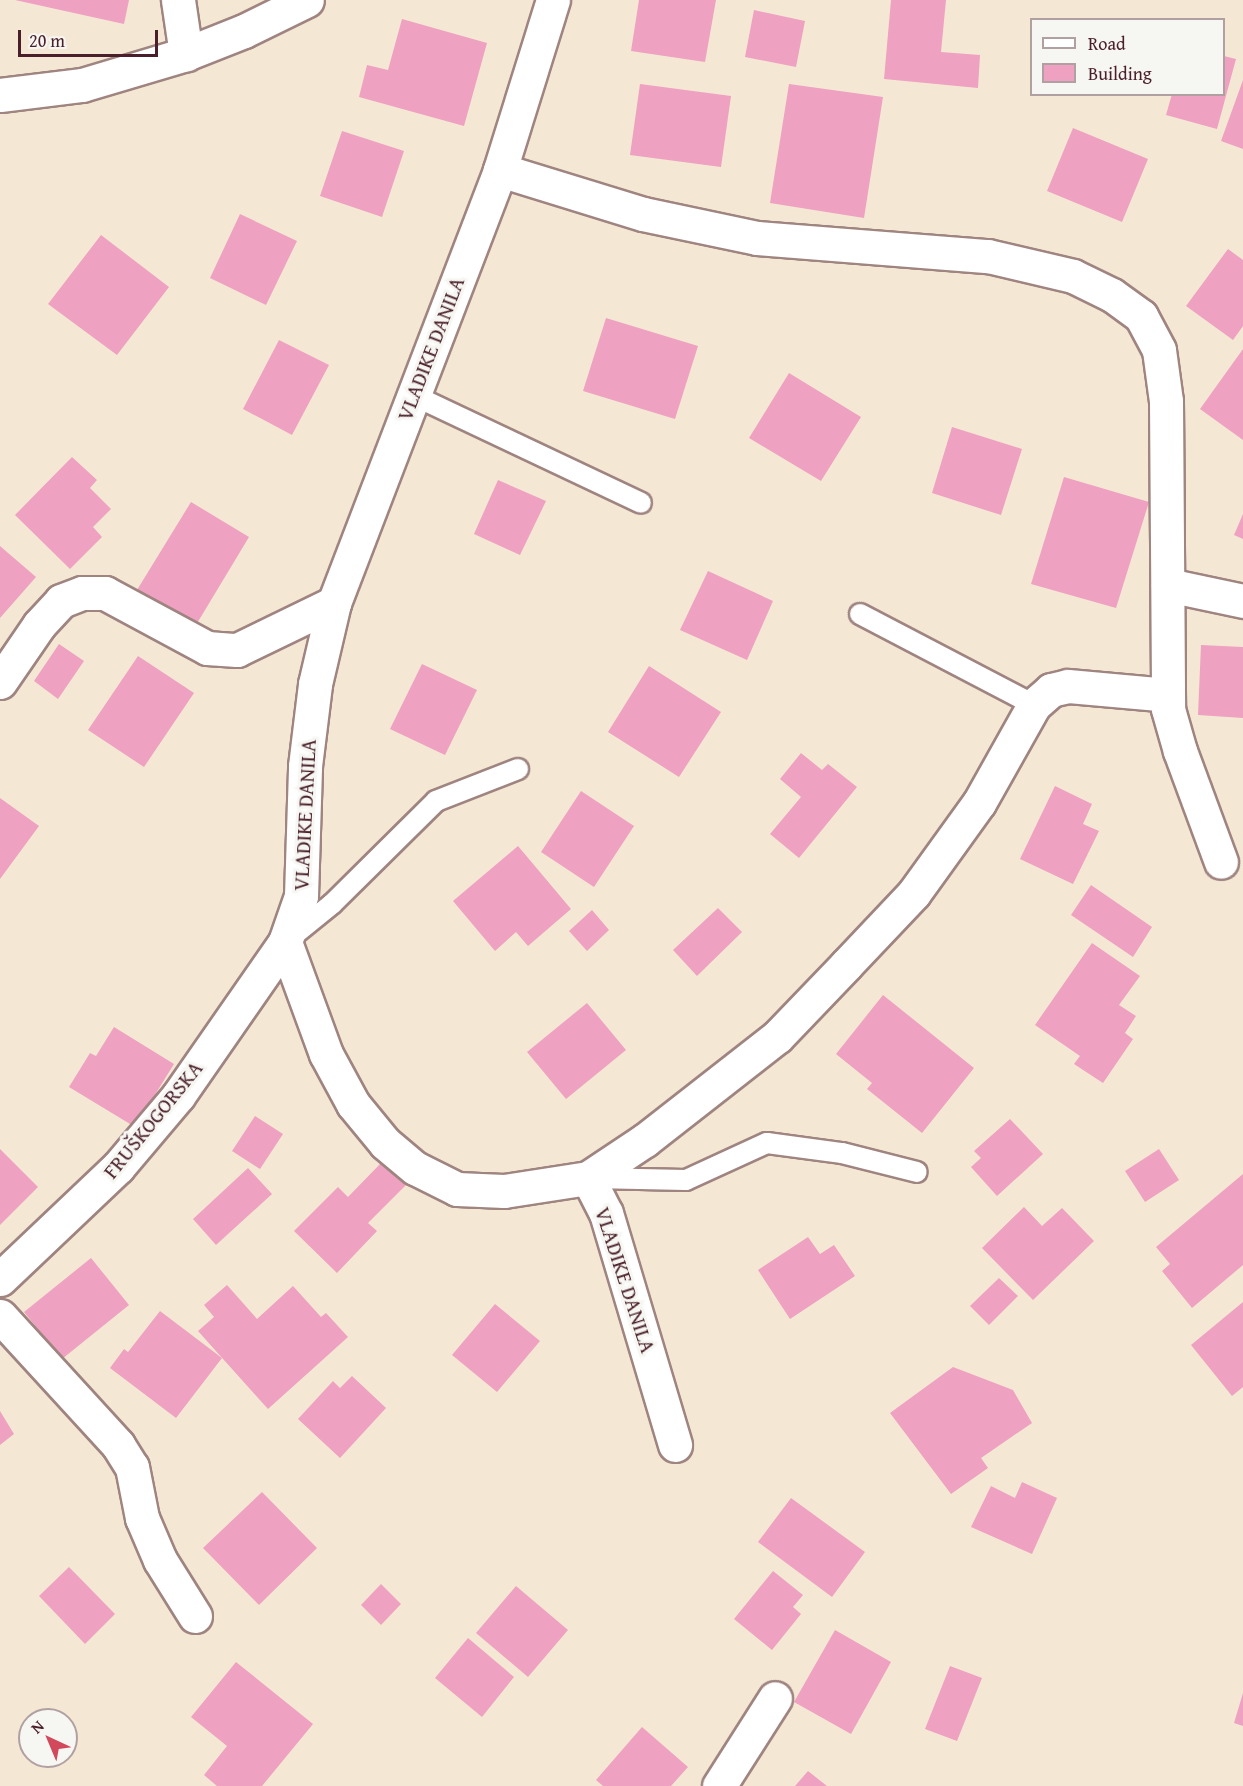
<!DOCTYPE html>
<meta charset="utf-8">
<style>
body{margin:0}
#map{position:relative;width:1243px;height:1786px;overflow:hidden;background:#f4e8d5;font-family:"Gentium Book Plus",serif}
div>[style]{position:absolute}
.building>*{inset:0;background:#eea1c1}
.roads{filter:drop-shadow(2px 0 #9f8480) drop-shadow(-2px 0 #9f8480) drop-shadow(0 2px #9f8480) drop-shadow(0 -2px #9f8480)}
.lane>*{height:20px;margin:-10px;padding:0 10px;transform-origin:10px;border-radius:10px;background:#fff}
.street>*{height:33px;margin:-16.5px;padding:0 16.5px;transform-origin:16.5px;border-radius:16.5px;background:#fff}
span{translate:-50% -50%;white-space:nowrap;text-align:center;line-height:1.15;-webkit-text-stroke:6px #f6f6f2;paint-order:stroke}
.street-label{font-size:21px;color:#4a1f2b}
.legend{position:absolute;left:1030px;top:18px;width:195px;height:78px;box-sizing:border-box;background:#f6f6f2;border:2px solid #b1a0a2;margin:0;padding:8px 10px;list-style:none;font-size:18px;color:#4a1f2b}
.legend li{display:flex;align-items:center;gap:12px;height:30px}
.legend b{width:30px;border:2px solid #b1a0a2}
.north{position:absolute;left:18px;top:1708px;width:60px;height:60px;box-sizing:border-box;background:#f6f6f2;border:2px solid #b1a0a2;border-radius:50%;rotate:316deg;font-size:16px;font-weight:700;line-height:24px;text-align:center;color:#4a1f2b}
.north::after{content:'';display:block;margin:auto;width:21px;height:27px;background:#d1495b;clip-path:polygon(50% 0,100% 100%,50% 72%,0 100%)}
.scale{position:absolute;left:18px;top:30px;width:140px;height:27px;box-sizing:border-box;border:3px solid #4a1f2b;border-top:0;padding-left:8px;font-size:18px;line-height:21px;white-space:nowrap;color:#4a1f2b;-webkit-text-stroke:4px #f6f6f2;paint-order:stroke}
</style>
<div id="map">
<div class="building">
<div style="clip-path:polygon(15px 0,129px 0,124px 24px)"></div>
<div style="clip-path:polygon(639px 0,716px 0,705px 62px,631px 51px)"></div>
<div style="clip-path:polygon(891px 0,946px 0,941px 52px,980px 55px,978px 88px,884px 79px)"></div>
<div style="clip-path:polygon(754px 10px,805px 21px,796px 67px,745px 57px)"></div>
<div style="clip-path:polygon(402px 19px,487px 43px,464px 126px,359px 97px,367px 65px,388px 70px)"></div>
<div style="clip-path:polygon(1224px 56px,1236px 59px,1217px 129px,1166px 115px,1172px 94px,1224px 94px)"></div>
<div style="clip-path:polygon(1243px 80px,1243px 149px,1221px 141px)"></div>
<div style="clip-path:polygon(640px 84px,731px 96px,721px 167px,630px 155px)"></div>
<div style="clip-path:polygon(789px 84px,883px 97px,864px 218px,770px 203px)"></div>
<div style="clip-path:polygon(1073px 128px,1148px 159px,1122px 222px,1047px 191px)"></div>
<div style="clip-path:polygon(342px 131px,404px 151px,382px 217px,320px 196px)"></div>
<div style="clip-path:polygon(240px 214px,297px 241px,266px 305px,210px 278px)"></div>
<div style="clip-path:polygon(101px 235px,169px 287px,117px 355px,48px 304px)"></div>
<div style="clip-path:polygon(1228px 249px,1243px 260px,1243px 326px,1233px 340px,1186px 306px)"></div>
<div style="clip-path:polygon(606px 318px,698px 346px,675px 419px,583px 391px)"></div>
<div style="clip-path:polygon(279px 340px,329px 365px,292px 435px,243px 409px)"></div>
<div style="clip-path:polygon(1243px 349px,1243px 440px,1200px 409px)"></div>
<div style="clip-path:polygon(789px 373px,861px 417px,821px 481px,749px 438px)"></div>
<div style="clip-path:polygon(952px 427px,1022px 449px,1001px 515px,932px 493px)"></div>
<div style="clip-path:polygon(72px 457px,97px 480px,90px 488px,111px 509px,93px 527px,102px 537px,70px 569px,15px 515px)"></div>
<div style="clip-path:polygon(1064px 477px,1149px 502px,1116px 608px,1031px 584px)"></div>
<div style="clip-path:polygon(498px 480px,546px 501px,520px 555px,474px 534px)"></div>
<div style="clip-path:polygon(191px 502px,249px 537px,196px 625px,137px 590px)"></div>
<div style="clip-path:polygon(1243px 514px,1243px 539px,1234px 535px)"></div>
<div style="clip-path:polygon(0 546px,36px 577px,0 618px)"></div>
<div style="clip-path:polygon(708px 571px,773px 601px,747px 660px,680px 630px)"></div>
<div style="clip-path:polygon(59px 644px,84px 661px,58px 699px,34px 681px)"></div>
<div style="clip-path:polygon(1201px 645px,1243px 647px,1243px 718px,1198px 715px)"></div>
<div style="clip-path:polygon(138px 656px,194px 693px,144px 767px,88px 730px)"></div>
<div style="clip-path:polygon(422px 664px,477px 690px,445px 755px,390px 729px)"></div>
<div style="clip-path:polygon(649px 666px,721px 712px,679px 777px,608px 732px)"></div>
<div style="clip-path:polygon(801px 753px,822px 770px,828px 764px,857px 787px,799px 858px,770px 834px,801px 797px,780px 779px)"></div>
<div style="clip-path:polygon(1055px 786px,1092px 804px,1083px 824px,1099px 831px,1073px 884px,1020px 859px)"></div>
<div style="clip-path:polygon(581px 791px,634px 826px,594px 887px,541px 852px)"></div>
<div style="clip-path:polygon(0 798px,39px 826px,0 879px)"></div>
<div style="clip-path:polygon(518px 846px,571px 909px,528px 946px,516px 932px,495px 951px,453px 901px)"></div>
<div style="clip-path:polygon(1091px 885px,1152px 927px,1133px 957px,1071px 915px)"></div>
<div style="clip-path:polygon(718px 908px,742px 932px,697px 976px,673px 950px)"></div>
<div style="clip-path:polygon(592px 910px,609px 930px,587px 951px,569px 931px)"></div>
<div style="clip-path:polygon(1092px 943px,1140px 976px,1119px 1005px,1136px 1016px,1125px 1033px,1133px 1039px,1103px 1083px,1074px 1064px,1080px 1056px,1035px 1025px)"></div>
<div style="clip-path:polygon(883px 995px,974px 1068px,922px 1133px,867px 1089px,872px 1083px,836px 1054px)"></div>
<div style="clip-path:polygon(587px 1003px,626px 1050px,566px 1099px,527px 1052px)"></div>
<div style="clip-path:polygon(114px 1027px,174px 1064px,135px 1127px,69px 1087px,90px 1053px,96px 1056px)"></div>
<div style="clip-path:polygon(255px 1116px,283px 1134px,260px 1169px,232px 1151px)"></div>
<div style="clip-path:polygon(1010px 1119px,1043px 1154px,997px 1196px,971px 1167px,981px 1158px,974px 1151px)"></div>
<div style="clip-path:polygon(0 1149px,38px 1187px,0 1225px)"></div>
<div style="clip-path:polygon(1159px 1149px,1179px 1180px,1145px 1202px,1125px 1171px)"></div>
<div style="clip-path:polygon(382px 1162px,406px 1185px,368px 1223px,377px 1231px,337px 1273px,294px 1231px,338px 1187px,348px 1197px)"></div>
<div style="clip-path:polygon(248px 1168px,272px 1194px,216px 1245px,193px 1219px)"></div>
<div style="clip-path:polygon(1243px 1174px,1243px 1265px,1192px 1308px,1162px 1271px,1170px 1264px,1156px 1247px)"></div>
<div style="clip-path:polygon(1024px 1207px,1042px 1226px,1062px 1208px,1094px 1241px,1033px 1300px,982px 1248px)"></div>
<div style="clip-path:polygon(808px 1237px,820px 1254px,834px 1245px,855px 1276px,790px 1319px,758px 1270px)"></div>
<div style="clip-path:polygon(91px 1258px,129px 1305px,62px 1359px,24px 1312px)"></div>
<div style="clip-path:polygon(999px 1278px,1018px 1296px,989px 1325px,970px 1306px)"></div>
<div style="clip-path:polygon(227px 1285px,257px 1319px,293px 1286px,321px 1317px,326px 1313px,348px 1337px,268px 1409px,198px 1331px,214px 1317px,204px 1305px)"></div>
<div style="clip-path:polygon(1243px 1302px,1243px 1387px,1232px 1396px,1191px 1345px)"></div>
<div style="clip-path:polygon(495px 1304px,540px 1341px,497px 1392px,452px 1355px)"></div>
<div style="clip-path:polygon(160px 1311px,222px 1358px,176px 1418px,110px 1368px,124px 1349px,128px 1352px)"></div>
<div style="clip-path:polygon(953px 1367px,1013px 1390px,1032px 1423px,981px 1458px,988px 1468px,951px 1494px,890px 1413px)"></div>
<div style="clip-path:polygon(352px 1376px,386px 1408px,340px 1458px,298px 1419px,333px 1381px,340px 1388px)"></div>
<div style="clip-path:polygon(0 1411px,14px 1434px,0 1445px)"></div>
<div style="clip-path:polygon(1022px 1482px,1057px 1498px,1032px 1554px,971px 1527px,991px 1486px,1015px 1498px)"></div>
<div style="clip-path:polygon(262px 1492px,317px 1548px,259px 1605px,203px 1548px)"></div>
<div style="clip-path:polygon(791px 1498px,865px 1552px,832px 1597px,758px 1542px)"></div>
<div style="clip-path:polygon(69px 1567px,115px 1614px,85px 1644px,39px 1596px)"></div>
<div style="clip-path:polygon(773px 1571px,803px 1595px,793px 1607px,801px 1614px,772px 1650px,734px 1619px)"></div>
<div style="clip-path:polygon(381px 1584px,401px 1604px,381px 1625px,361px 1605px)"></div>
<div style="clip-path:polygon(516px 1586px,568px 1630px,528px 1677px,476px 1633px)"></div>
<div style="clip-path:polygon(835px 1630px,891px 1662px,851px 1734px,794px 1702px)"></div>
<div style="clip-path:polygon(468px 1638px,514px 1677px,482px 1717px,435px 1678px)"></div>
<div style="clip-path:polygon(236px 1662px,313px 1724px,262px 1786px,217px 1786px,204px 1775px,227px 1746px,191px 1717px)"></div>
<div style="clip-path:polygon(950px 1666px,982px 1678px,957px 1741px,925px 1729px)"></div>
<div style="clip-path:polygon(1243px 1693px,1243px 1726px,1234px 1723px)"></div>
<div style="clip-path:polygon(642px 1727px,688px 1767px,671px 1786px,603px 1786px,596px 1780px)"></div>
<div style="clip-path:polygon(808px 1771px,827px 1786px,795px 1786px)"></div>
</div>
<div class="roads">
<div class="lane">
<div style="left:413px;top:395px;width:252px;rotate:25.3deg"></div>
<div style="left:860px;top:614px;width:196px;rotate:27.6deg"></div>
<div style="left:290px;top:938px;width:54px;rotate:-39deg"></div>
<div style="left:332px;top:904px;width:146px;rotate:-44.7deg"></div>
<div style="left:436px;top:801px;width:88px;rotate:-21.3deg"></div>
<div style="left:592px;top:1178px;width:94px;rotate:1.2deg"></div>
<div style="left:686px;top:1180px;width:89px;rotate:-24.6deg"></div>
<div style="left:767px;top:1143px;width:76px;rotate:7.6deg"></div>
<div style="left:842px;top:1153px;width:77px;rotate:14.2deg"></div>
</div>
<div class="street">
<div style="left:178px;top:0;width:55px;rotate:81.6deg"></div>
<div style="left:0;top:95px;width:83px;rotate:-7deg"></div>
<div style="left:82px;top:85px;width:109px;rotate:-16.6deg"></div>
<div style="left:186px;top:54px;width:62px;rotate:-21.6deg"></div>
<div style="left:244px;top:31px;width:70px;rotate:-26.2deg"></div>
<div style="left:500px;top:170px;width:150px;rotate:17.1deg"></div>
<div style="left:643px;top:214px;width:116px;rotate:11.9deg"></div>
<div style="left:757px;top:238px;width:232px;rotate:4.5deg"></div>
<div style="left:988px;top:256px;width:87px;rotate:13.2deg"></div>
<div style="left:1073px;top:276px;width:43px;rotate:26deg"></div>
<div style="left:1112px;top:295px;width:36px;rotate:36deg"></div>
<div style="left:1141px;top:316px;width:38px;rotate:62deg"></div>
<div style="left:1159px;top:350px;width:51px;rotate:82.2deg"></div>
<div style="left:1166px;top:401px;width:308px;rotate:89.6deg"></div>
<div style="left:1168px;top:709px;width:44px;rotate:74.1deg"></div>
<div style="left:1180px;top:751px;width:118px;rotate:69.7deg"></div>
<div style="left:1168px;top:585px;width:77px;rotate:12deg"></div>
<div style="left:0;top:682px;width:69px;rotate:-55.6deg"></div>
<div style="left:39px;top:625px;width:33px;rotate:-47deg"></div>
<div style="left:61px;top:601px;width:22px;rotate:-21deg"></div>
<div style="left:82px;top:593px;width:23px"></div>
<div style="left:105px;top:593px;width:116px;rotate:28.3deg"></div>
<div style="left:207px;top:648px;width:30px;rotate:4deg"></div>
<div style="left:237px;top:650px;width:108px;rotate:-25.9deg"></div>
<div style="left:285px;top:942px;width:119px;rotate:69.9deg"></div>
<div style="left:326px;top:1054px;width:57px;rotate:61.6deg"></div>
<div style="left:353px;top:1104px;width:50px;rotate:50.6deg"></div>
<div style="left:385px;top:1143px;width:39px;rotate:40deg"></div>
<div style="left:415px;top:1168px;width:47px;rotate:26.6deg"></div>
<div style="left:457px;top:1189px;width:47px;rotate:2.4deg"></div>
<div style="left:504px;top:1191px;width:85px;rotate:-8.8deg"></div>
<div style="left:588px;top:1178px;width:39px;rotate:63deg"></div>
<div style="left:606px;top:1213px;width:242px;rotate:73.4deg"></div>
<div style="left:588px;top:1178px;width:69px;rotate:-33.7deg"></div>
<div style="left:645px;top:1140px;width:167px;rotate:-38deg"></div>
<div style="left:777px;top:1037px;width:100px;rotate:-46.2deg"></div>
<div style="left:846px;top:965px;width:99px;rotate:-46.6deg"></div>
<div style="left:914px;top:893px;width:111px;rotate:-54.2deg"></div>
<div style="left:979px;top:803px;width:112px;rotate:-60.7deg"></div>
<div style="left:1034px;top:705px;width:23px;rotate:-41deg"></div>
<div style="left:1051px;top:690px;width:17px;rotate:-13deg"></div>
<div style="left:1068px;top:686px;width:100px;rotate:5.1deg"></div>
<div style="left:0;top:1279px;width:163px;rotate:-43.5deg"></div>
<div style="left:118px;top:1167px;width:93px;rotate:-49.8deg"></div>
<div style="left:178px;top:1096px;width:188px;rotate:-55.2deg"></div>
<div style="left:285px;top:942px;width:49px;rotate:-70.8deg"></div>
<div style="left:301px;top:896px;width:130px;rotate:-88.2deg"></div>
<div style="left:305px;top:766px;width:83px;rotate:-83deg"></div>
<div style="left:315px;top:684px;width:83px;rotate:-76.8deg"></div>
<div style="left:334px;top:603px;width:464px;rotate:-69deg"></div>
<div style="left:500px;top:170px;width:178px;rotate:-72.7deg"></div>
<div style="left:0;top:1316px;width:175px;rotate:47.5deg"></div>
<div style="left:118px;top:1445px;width:26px;rotate:58deg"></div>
<div style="left:132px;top:1467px;width:52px;rotate:78.9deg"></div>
<div style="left:142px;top:1518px;width:46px;rotate:66.8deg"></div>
<div style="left:160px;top:1560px;width:66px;rotate:58deg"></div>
<div style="left:719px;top:1786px;width:104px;rotate:-57.5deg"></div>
</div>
</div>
<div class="street-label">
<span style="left:431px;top:349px;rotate:-69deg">VLADIKE DANILA</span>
<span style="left:305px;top:815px;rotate:-87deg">VLADIKE DANILA</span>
<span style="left:153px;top:1120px;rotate:-51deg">FRUŠKOGORSKA</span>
<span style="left:625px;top:1280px;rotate:72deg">VLADIKE DANILA</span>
</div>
<ul class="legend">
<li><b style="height:8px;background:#fff"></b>Road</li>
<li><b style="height:16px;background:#eea1c1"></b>Building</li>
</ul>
<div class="north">N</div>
<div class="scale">20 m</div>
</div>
